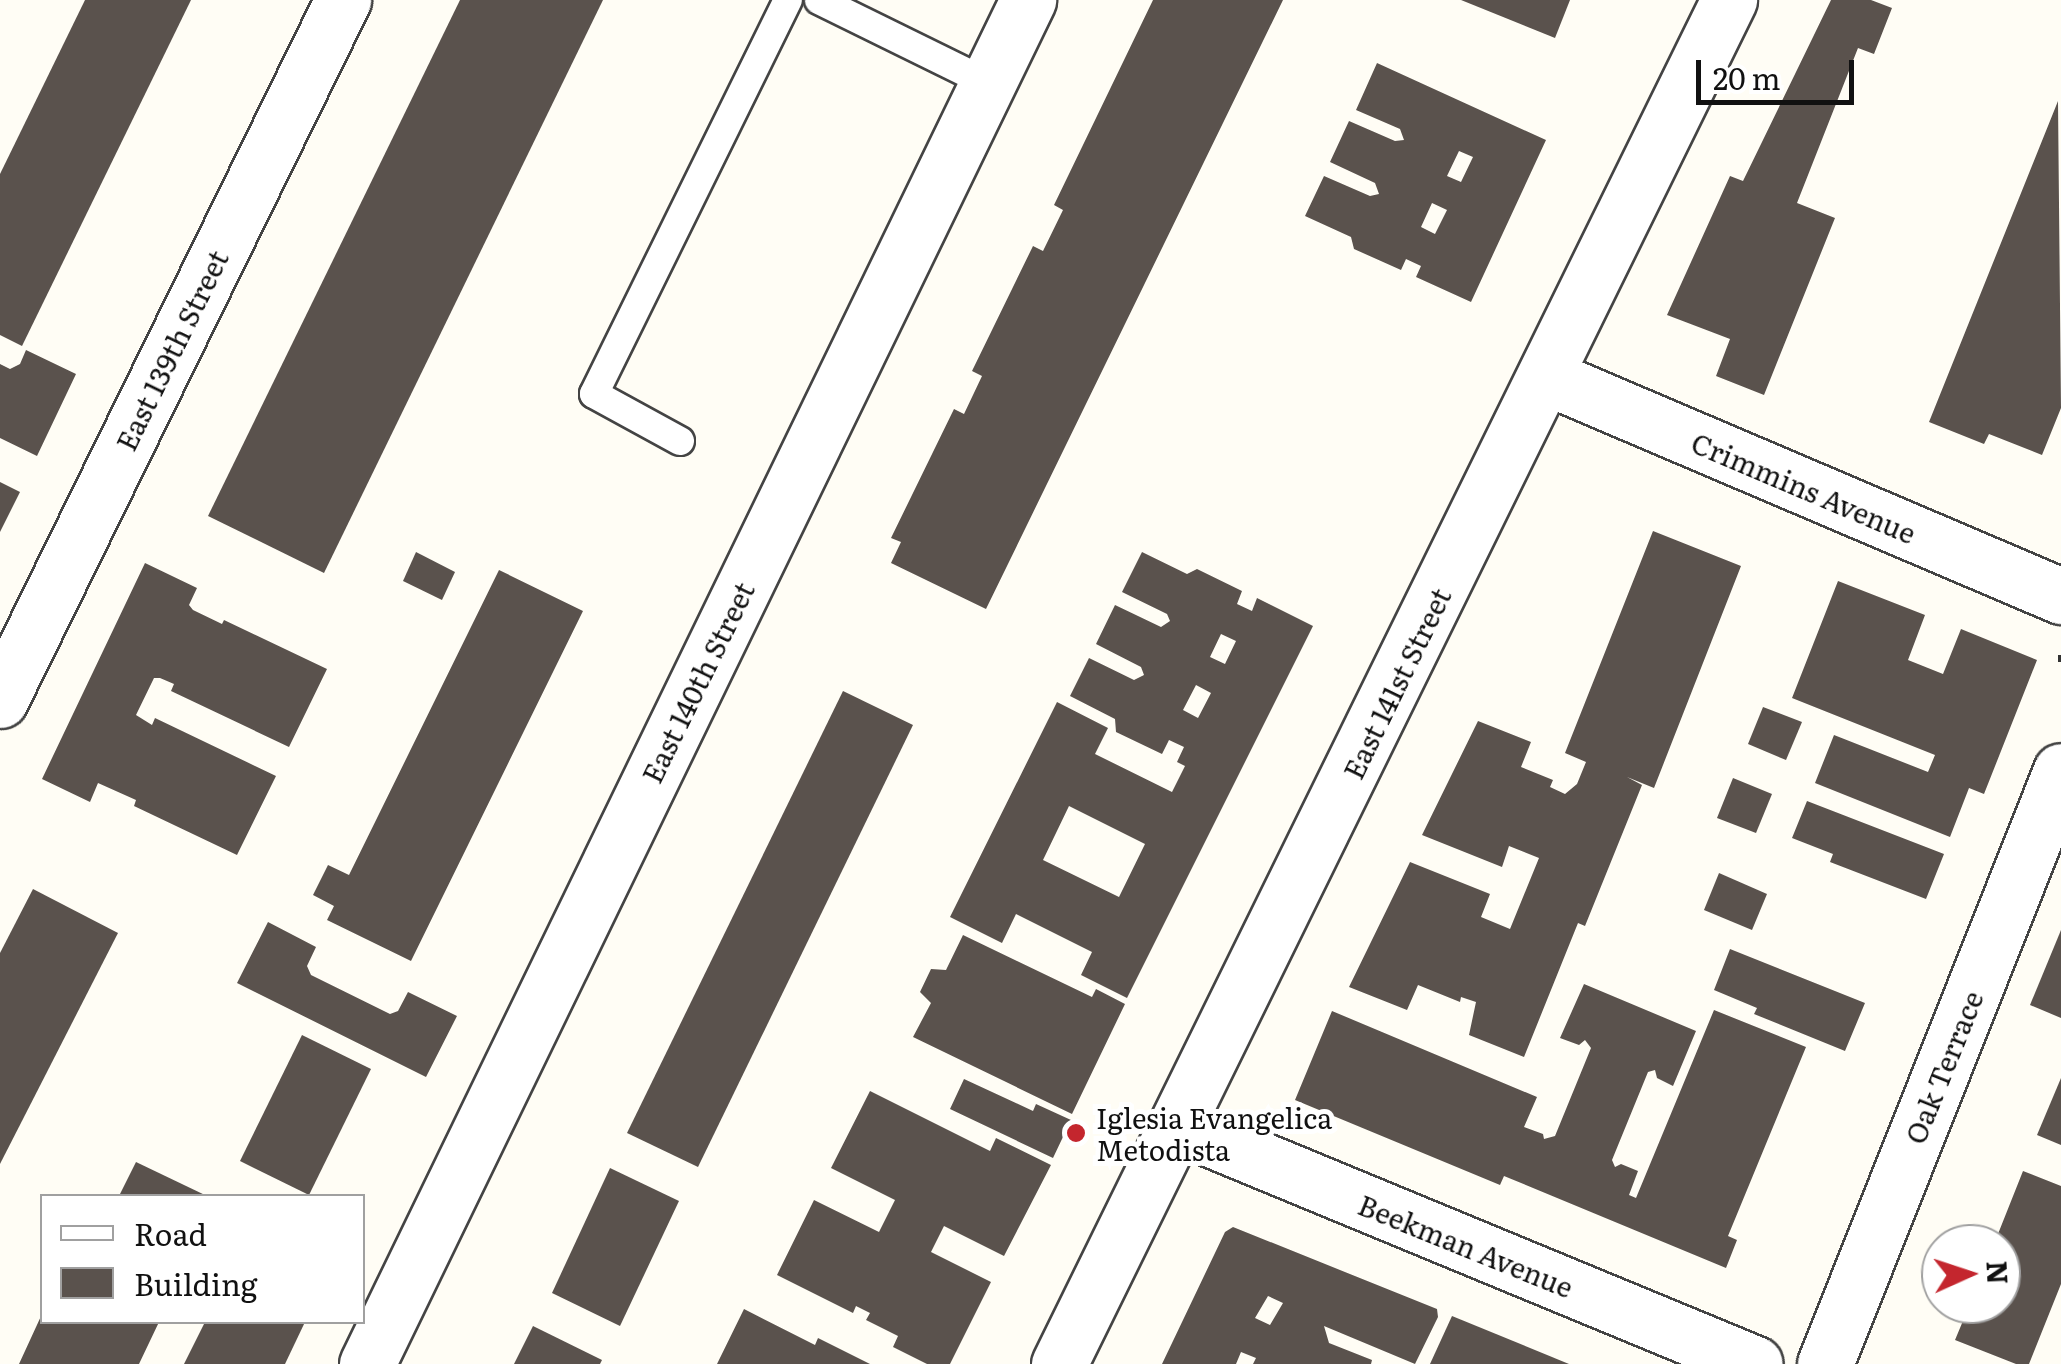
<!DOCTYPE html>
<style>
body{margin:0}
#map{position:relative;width:2061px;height:1364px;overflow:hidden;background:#fffdf5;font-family:Literata,serif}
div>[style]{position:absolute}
.building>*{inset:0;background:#5a524d}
.path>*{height:6px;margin-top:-3px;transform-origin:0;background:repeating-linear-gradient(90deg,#333 0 10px,transparent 0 15px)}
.roads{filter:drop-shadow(2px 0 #444) drop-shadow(-2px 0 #444) drop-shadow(0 2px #444) drop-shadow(0 -2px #444)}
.lane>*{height:28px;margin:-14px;padding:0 14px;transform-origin:14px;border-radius:14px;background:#fff}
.street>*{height:55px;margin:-27.5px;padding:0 27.5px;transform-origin:27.5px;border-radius:27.5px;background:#fff}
.dots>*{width:28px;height:28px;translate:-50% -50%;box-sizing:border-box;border:5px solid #fff;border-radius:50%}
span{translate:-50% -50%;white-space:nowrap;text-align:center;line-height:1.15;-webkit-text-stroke:10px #fff;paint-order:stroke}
.street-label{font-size:28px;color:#111}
.poi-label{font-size:28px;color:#111}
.left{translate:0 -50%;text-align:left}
.legend{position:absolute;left:40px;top:1194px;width:325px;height:130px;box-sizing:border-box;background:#fff;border:2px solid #a0a0a0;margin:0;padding:12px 18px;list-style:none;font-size:30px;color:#111}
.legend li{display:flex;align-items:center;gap:20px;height:50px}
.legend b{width:50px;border:2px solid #a0a0a0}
.north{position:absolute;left:1921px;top:1224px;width:100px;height:100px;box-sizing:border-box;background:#fff;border:2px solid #a0a0a0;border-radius:50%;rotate:87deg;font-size:28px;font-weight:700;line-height:40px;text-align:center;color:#111}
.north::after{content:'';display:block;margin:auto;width:35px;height:45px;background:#c4262e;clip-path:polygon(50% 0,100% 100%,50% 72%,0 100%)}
.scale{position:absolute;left:1696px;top:60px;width:158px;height:45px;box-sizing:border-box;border:5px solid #111;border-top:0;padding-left:12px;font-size:30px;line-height:35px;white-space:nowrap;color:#111;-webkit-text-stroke:8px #fff;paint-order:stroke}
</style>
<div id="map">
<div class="building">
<div style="clip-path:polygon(85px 0,191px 0,22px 346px,0 335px,0 174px)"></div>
<div style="clip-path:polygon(460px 0,603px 0,324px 573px,208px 516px)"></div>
<div style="clip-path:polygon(1153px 0,1283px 0,986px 609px,891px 563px,901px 542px,891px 538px,954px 409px,964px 414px,982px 376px,972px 371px,1033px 246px,1043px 251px,1063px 210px,1054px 205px)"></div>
<div style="clip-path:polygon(1461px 0,1570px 0,1555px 38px)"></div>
<div style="clip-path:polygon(1831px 0,1871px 0,1892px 8px,1874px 54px,1858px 48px,1797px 203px,1835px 218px,1764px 395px,1716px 376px,1730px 339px,1667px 315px,1730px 176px,1743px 181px)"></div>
<div style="clip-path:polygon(evenodd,1377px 63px,1546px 140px,1471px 302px,1416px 277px,1421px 266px,1406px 259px,1401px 270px,1354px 249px,1351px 237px,1305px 216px,1324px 176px,1370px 196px,1379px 194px,1375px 183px,1330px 162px,1349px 121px,1395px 141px,1404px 140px,1400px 129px,1356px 110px,1377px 63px,1459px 151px,1473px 157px,1461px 182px,1447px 176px,1459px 151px,1377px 63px,1432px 203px,1447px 210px,1435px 234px,1421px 227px,1432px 203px)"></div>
<div style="clip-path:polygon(2058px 101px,2061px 408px,2042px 455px,1989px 434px,1984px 444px,1929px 422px)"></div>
<div style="clip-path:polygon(26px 350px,76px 374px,37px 456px,0 438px,0 364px,10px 369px,20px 364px)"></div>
<div style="clip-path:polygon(0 482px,20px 492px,0 532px)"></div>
<div style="clip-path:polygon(1653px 531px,1741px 566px,1654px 788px,1627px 777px,1642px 785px,1585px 926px,1578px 923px,1524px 1057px,1469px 1035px,1476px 1002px,1461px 997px,1460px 1002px,1418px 985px,1407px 1010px,1349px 987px,1410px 862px,1490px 894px,1481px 917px,1510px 929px,1539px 858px,1509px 846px,1502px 867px,1422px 835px,1478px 721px,1531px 742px,1521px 767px,1553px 780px,1550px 787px,1565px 794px,1577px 784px,1586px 762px,1565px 753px)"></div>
<div style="clip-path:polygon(416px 552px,455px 572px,442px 600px,403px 581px)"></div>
<div style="clip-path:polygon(evenodd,1142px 552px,1187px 574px,1197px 569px,1242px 591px,1237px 604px,1252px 611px,1257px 598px,1313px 626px,1127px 998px,1081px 975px,1092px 952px,1016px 914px,1002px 943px,950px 917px,1057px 702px,1108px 728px,1095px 754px,1172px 792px,1185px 766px,1177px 762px,1184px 747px,1169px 740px,1162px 754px,1116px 732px,1115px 719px,1070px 696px,1089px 658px,1134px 680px,1144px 675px,1141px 667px,1096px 644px,1115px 605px,1161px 627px,1170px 621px,1167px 614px,1122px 592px,1142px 552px,1221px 634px,1236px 641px,1225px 664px,1210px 657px,1221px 634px,1142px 552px,1196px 685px,1211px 693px,1198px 718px,1183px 710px,1196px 685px,1142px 552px,1069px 806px,1145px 844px,1119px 897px,1043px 860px,1069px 806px)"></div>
<div style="clip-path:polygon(145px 563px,197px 588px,189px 605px,193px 610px,222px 624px,224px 620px,327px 669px,289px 747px,171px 691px,174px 684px,160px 678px,154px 678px,136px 715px,152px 725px,155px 718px,276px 776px,237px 855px,134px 806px,136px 800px,98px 783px,90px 802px,42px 779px)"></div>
<div style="clip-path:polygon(499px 570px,583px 611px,411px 961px,327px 920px,334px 906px,313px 895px,328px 865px,349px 875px)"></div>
<div style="clip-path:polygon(1838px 581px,1925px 615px,1908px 660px,1943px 674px,1961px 629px,2037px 660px,1984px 794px,1969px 788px,1950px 837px,1815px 783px,1834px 735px,1928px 772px,1935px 755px,1792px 698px)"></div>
<div style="clip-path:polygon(843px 691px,913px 725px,698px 1167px,627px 1133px)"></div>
<div style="clip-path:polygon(1763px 707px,1802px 722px,1786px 760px,1748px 744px)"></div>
<div style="clip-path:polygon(1733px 778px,1772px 794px,1756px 833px,1717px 818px)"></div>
<div style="clip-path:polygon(1807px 801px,1944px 854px,1926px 899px,1830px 862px,1833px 854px,1792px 838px)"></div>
<div style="clip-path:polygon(1719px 873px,1767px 894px,1752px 930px,1704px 910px)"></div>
<div style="clip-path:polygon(33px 889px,118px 933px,0 1164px,0 953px)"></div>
<div style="clip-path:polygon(268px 922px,316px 947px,307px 966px,311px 975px,390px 1014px,398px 1011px,408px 992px,457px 1016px,426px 1077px,237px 983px)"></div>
<div style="clip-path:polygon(2061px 930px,2061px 1018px,2030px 1005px)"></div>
<div style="clip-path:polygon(963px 935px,1092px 997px,1096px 989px,1125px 1004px,1072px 1114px,913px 1037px,931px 1003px,920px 992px,931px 969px,946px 970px)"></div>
<div style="clip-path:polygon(1730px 949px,1865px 1003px,1845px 1051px,1754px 1014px,1757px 1008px,1714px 990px)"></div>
<div style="clip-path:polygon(1584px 984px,1696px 1031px,1673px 1086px,1657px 1078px,1655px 1070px,1648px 1072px,1612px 1160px,1615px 1167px,1621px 1164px,1638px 1171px,1629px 1195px,1636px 1198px,1714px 1010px,1806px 1047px,1728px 1236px,1737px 1240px,1726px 1268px,1504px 1176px,1500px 1185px,1295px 1100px,1332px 1011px,1537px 1097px,1524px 1127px,1543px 1134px,1544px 1139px,1555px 1136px,1591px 1048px,1585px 1040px,1579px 1045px,1560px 1038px)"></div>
<div style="clip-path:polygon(302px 1035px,371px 1069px,309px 1195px,240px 1161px)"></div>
<div style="clip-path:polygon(2061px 1078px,2061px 1145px,2037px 1135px)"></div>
<div style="clip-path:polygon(964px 1079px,1033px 1111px,1036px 1104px,1071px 1120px,1053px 1158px,950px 1109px)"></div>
<div style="clip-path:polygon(870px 1091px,990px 1151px,996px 1138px,1051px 1165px,1004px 1256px,944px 1226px,931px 1252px,991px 1282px,950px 1364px,927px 1364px,893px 1347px,898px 1336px,866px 1320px,870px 1313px,856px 1306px,853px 1313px,777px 1275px,814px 1200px,879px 1232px,895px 1200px,831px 1168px)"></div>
<div style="clip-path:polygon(136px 1162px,207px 1196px,119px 1196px)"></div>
<div style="clip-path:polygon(610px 1168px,679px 1201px,620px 1326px,552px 1293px)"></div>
<div style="clip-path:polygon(2023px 1171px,2061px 1186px,2061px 1284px,2029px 1364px,2016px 1364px,1955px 1340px,1970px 1304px,2001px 1304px,2001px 1244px,1994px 1244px)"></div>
<div style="clip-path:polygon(evenodd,1233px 1227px,1437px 1309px,1438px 1317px,1415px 1364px,1324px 1326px,1329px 1343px,1372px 1360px,1371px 1364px,1253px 1364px,1256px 1358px,1241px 1352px,1236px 1364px,1162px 1364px,1225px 1232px,1233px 1227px,1268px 1296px,1283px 1303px,1270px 1325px,1255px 1318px,1268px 1296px)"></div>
<div style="clip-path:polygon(744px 1309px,815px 1345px,818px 1338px,870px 1364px,717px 1364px)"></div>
<div style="clip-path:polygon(42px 1314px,42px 1322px,159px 1322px,139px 1364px,19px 1364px)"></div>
<div style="clip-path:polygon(1452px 1316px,1569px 1364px,1430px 1364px)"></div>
<div style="clip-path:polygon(205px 1322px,305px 1322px,285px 1364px,184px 1364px)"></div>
<div style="clip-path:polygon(533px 1326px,602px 1360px,600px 1364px,514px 1364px)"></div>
</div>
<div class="path">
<div style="left:2061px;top:655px;width:7px;rotate:90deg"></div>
</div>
<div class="roads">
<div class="lane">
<div style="left:819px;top:0;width:188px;rotate:26.2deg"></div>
<div style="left:680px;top:441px;width:98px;rotate:-151.3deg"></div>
<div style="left:594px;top:394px;width:439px;rotate:-63.8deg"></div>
</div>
<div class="street">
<div style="left:1547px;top:377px;width:559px;rotate:23.08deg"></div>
<div style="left:0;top:700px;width:780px;rotate:-63.9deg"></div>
<div style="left:1177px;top:1125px;width:625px;rotate:22.46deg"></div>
<div style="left:367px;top:1364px;width:1516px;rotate:-64.14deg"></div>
<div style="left:1059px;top:1364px;width:1520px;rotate:-63.84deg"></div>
<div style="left:1825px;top:1364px;width:638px;rotate:-68.3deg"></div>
</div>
</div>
<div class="dots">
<div style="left:1076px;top:1133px;background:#c4262e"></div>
</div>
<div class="street-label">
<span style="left:171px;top:350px;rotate:-64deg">East 139th Street</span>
<span style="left:1804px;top:487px;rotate:23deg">Crimmins Avenue</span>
<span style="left:697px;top:682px;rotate:-64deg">East 140th Street</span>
<span style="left:1396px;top:683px;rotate:-64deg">East 141st Street</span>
<span style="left:1943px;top:1067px;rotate:-68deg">Oak Terrace</span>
<span style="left:1466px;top:1245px;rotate:22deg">Beekman Avenue</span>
</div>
<div class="poi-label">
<span class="left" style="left:1096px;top:1133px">Iglesia Evangelica<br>Metodista</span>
</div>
<ul class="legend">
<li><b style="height:12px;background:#fff"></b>Road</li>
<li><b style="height:28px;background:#5a524d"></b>Building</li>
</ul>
<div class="north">N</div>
<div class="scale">20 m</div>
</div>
